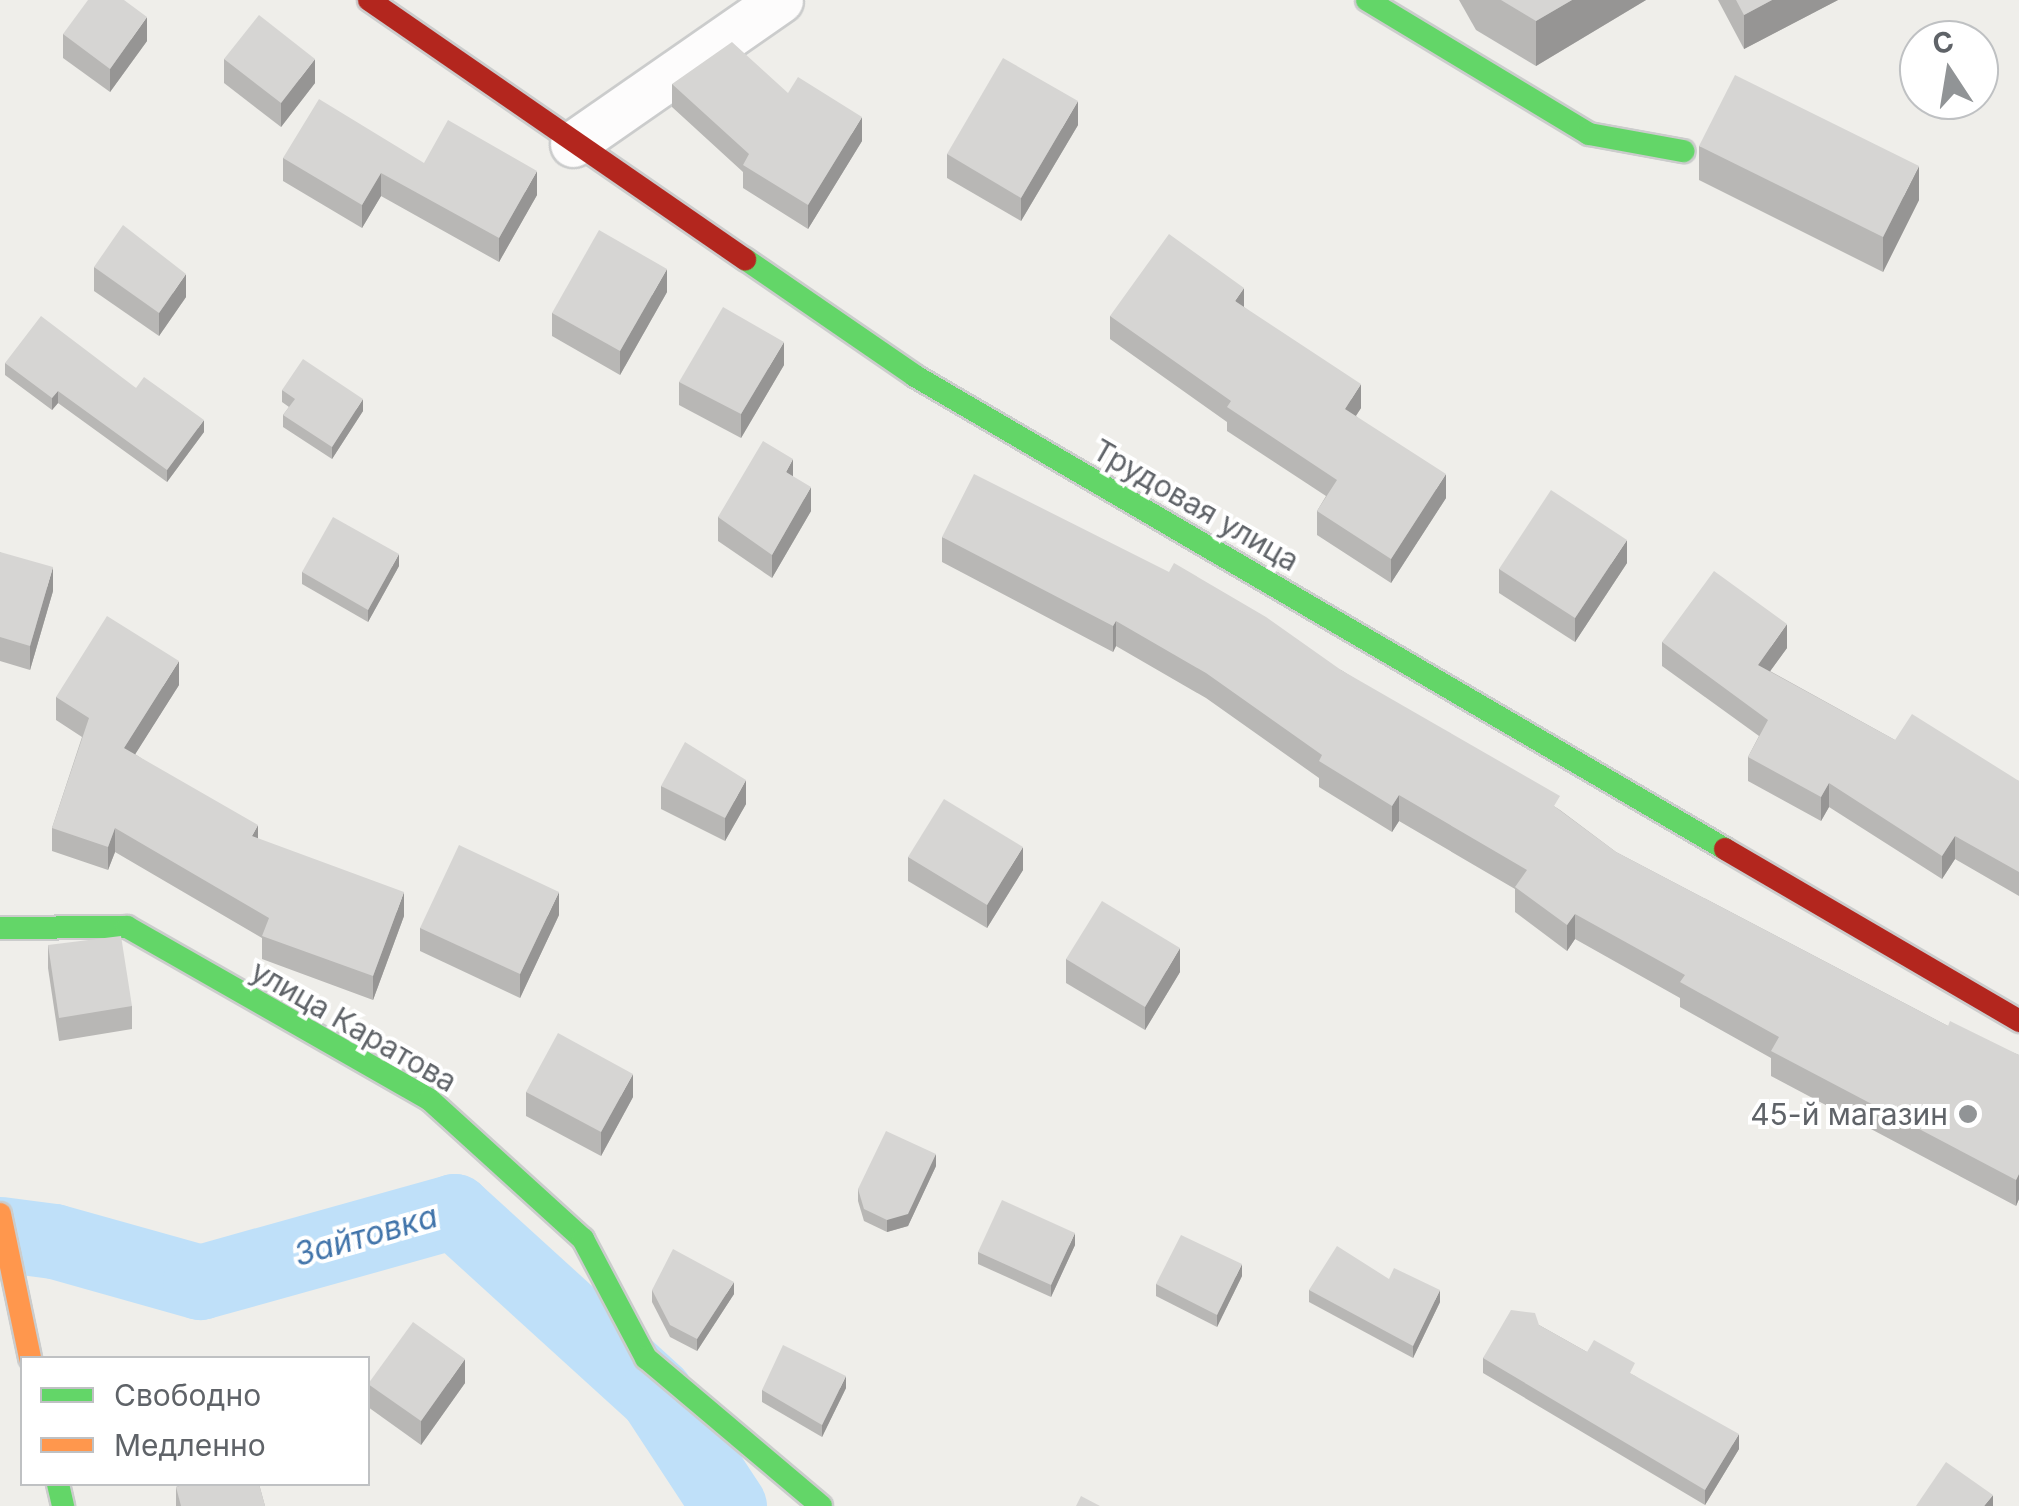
<!DOCTYPE html>
<meta charset="utf-8">
<style>
body{margin:0}
#map{position:relative;width:2019px;height:1506px;overflow:hidden;background:#efeeea;font-family:Inter,sans-serif}
div>[style]{position:absolute}
.river>*{height:75px;margin:-37.5px;padding:0 37.5px;transform-origin:37.5px;border-radius:37.5px;background:#bfe0f9}
.roads{filter:drop-shadow(2px 0 #cbcccc) drop-shadow(-2px 0 #cbcccc) drop-shadow(0 2px #cbcccc) drop-shadow(0 -2px #cbcccc)}
.street>*{height:45px;margin:-22.5px;padding:0 22.5px;transform-origin:22.5px;border-radius:22.5px;background:#fdfcfc}
.fast>*{height:22px;margin:-11px;padding:0 11px;transform-origin:11px;border-radius:11px;background:#63d668}
.slow>*{height:22px;margin:-11px;padding:0 11px;transform-origin:11px;border-radius:11px;background:#ff974d}
.jam>*{height:22px;margin:-11px;padding:0 11px;transform-origin:11px;border-radius:11px;background:#b3261e}
.wall>*{inset:0;background:#b8b7b5}
.shaded-wall>*{inset:0;background:#969594}
.building>*{inset:0;background:#d6d5d3}
.dots>*{width:28px;height:28px;translate:-50% -50%;box-sizing:border-box;border:5px solid #fff;border-radius:50%}
span{translate:-50% -50%;white-space:nowrap;text-align:center;line-height:1.15;-webkit-text-stroke:8px #fff;paint-order:stroke}
.street-label{font-size:30px;color:#5f6368}
.poi-label{font-size:30px;color:#5f6368}
.right{translate:-100% -50%;text-align:right}
.water-label{font-size:32px;color:#4174aa;font-style:italic}
.legend{position:absolute;left:20px;top:1356px;width:350px;height:130px;box-sizing:border-box;background:#fff;border:2px solid #bfc1c3;margin:0;padding:12px 18px;list-style:none;font-size:30px;color:#5f6368}
.legend li{display:flex;align-items:center;gap:20px;height:50px}
.legend b{width:50px;border:2px solid #bfc1c3}
.north{position:absolute;left:1899px;top:20px;width:100px;height:100px;box-sizing:border-box;background:#fff;border:2px solid #bfc1c3;border-radius:50%;rotate:348deg;font-size:28px;font-weight:700;line-height:40px;text-align:center;color:#5f6368}
.north::after{content:'';display:block;margin:auto;width:35px;height:45px;background:#919496;clip-path:polygon(50% 0,100% 100%,50% 72%,0 100%)}
</style>
<div id="map">
<div class="river">
<div style="left:0;top:1234px;width:54px;rotate:7.4deg"></div>
<div style="left:54px;top:1241px;width:152px;rotate:15.7deg"></div>
<div style="left:200px;top:1282px;width:264px;rotate:-15.6deg"></div>
<div style="left:454px;top:1211px;width:273px;rotate:42.3deg"></div>
<div style="left:656px;top:1395px;width:133px;rotate:56.7deg"></div>
</div>
<div class="roads">
<div class="street">
<div style="left:573px;top:144px;width:252px;rotate:-34.8deg"></div>
</div>
<div class="fast">
<div style="left:1367px;top:0;width:259px;rotate:31.1deg"></div>
<div style="left:1589px;top:134px;width:96px;rotate:10.3deg"></div>
<div style="left:745px;top:259px;width:206px;rotate:34.5deg"></div>
<div style="left:915px;top:376px;width:938px;rotate:30.28deg"></div>
<div style="left:0;top:928px;width:127px;rotate:-0.5deg"></div>
<div style="left:127px;top:927px;width:349px;rotate:29.7deg"></div>
<div style="left:430px;top:1100px;width:207px;rotate:42.3deg"></div>
<div style="left:583px;top:1239px;width:135px;rotate:62.1deg"></div>
<div style="left:646px;top:1358px;width:229px;rotate:40.2deg"></div>
<div style="left:58px;top:1484px;width:23px;rotate:77deg"></div>
</div>
<div class="slow">
<div style="left:0;top:1214px;width:147px;rotate:78.2deg"></div>
</div>
<div class="jam">
<div style="left:369px;top:0;width:457px;rotate:34.6deg"></div>
<div style="left:1725px;top:849px;width:341px;rotate:30.3deg"></div>
</div>
</div>
<div class="wall">
<div style="clip-path:polygon(1459px 0,1646px 0,1536px 66px,1476px 30px)"></div>
<div style="clip-path:polygon(1718px 0,1838px 0,1744px 49px)"></div>
<div style="clip-path:polygon(63px 34px,147px 41px,110px 92px,63px 58px)"></div>
<div style="clip-path:polygon(224px 59px,315px 83px,281px 127px,224px 83px)"></div>
<div style="clip-path:polygon(672px 84px,788px 93px,862px 141px,808px 229px,743px 188px,743px 172px,672px 107px)"></div>
<div style="clip-path:polygon(1078px 125px,1021px 221px,947px 178px,947px 154px)"></div>
<div style="clip-path:polygon(1699px 146px,1919px 200px,1883px 272px,1699px 180px)"></div>
<div style="clip-path:polygon(283px 158px,424px 163px,537px 195px,499px 262px,381px 196px,362px 228px,283px 181px)"></div>
<div style="clip-path:polygon(94px 267px,186px 297px,159px 336px,94px 291px)"></div>
<div style="clip-path:polygon(667px 292px,620px 375px,552px 336px,552px 313px)"></div>
<div style="clip-path:polygon(1244px 307px,1361px 408px,1356px 416px,1446px 498px,1391px 583px,1317px 535px,1317px 511px,1326px 496px,1227px 431px,1227px 422px,1110px 339px,1110px 316px)"></div>
<div style="clip-path:polygon(5px 363px,136px 388px,204px 432px,167px 482px,58px 403px,52px 410px,5px 375px)"></div>
<div style="clip-path:polygon(784px 365px,741px 438px,679px 405px,679px 382px)"></div>
<div style="clip-path:polygon(282px 390px,363px 411px,332px 459px,283px 427px,283px 415px,289px 407px,282px 402px)"></div>
<div style="clip-path:polygon(793px 477px,811px 511px,772px 578px,718px 541px,718px 517px)"></div>
<div style="clip-path:polygon(942px 537px,1341px 670px,1560px 810px,1616px 852px,1948px 1026px,2019px 1055px,2019px 1199px,2016px 1206px,1771px 1076px,1771px 1058px,1680px 1007px,1680px 998px,1575px 939px,1567px 951px,1515px 912px,1515px 889px,1399px 821px,1392px 832px,1319px 787px,1319px 778px,1206px 698px,1116px 646px,1113px 652px,942px 562px)"></div>
<div style="clip-path:polygon(0 552px,53px 591px,30px 670px,0 661px)"></div>
<div style="clip-path:polygon(1627px 563px,1575px 642px,1499px 593px,1499px 569px)"></div>
<div style="clip-path:polygon(399px 566px,368px 622px,302px 584px,302px 572px)"></div>
<div style="clip-path:polygon(1662px 642px,1787px 648px,1770px 671px,1895px 740px,2019px 781px,2019px 896px,1955px 859px,1942px 879px,1829px 807px,1821px 821px,1748px 781px,1748px 757px,1759px 736px,1662px 666px)"></div>
<div style="clip-path:polygon(179px 685px,135px 754px,258px 839px,404px 916px,373px 1000px,262px 959px,262px 938px,115px 852px,108px 870px,52px 851px,52px 828px,82px 737px,56px 720px,56px 697px)"></div>
<div style="clip-path:polygon(661px 786px,746px 804px,725px 841px,661px 809px)"></div>
<div style="clip-path:polygon(908px 857px,1023px 870px,987px 928px,908px 881px)"></div>
<div style="clip-path:polygon(559px 915px,520px 998px,420px 951px,420px 928px)"></div>
<div style="clip-path:polygon(48px 945px,132px 1006px,132px 1029px,59px 1041px,48px 968px)"></div>
<div style="clip-path:polygon(1066px 959px,1180px 972px,1145px 1030px,1066px 983px)"></div>
<div style="clip-path:polygon(526px 1092px,633px 1097px,601px 1156px,526px 1116px)"></div>
<div style="clip-path:polygon(936px 1166px,908px 1226px,887px 1232px,864px 1221px,858px 1201px,858px 1189px)"></div>
<div style="clip-path:polygon(1075px 1245px,1051px 1297px,978px 1264px,978px 1252px)"></div>
<div style="clip-path:polygon(1242px 1276px,1217px 1327px,1156px 1296px,1156px 1284px)"></div>
<div style="clip-path:polygon(1389px 1279px,1440px 1302px,1413px 1358px,1309px 1302px,1309px 1290px)"></div>
<div style="clip-path:polygon(652px 1290px,734px 1294px,697px 1351px,670px 1337px,652px 1302px)"></div>
<div style="clip-path:polygon(1539px 1325px,1587px 1352px,1635px 1376px,1739px 1449px,1705px 1505px,1483px 1373px,1483px 1358px)"></div>
<div style="clip-path:polygon(465px 1383px,421px 1445px,368px 1407px,368px 1384px)"></div>
<div style="clip-path:polygon(846px 1388px,822px 1437px,762px 1402px,762px 1390px)"></div>
<div style="clip-path:polygon(180px 1484px,259px 1484px,265px 1506px,176px 1506px,176px 1487px,181px 1485px)"></div>
</div>
<div class="shaded-wall">
<div style="clip-path:polygon(1572px 0,1646px 0,1536px 66px,1536px 21px)"></div>
<div style="clip-path:polygon(1772px 0,1838px 0,1744px 49px,1744px 15px)"></div>
<div style="clip-path:polygon(147px 17px,147px 41px,110px 92px,110px 69px)"></div>
<div style="clip-path:polygon(315px 59px,315px 83px,281px 127px,281px 103px)"></div>
<div style="clip-path:polygon(1078px 101px,1078px 125px,1021px 221px,1021px 198px)"></div>
<div style="clip-path:polygon(862px 117px,862px 141px,808px 229px,808px 205px)"></div>
<div style="clip-path:polygon(1919px 166px,1919px 200px,1883px 272px,1883px 237px)"></div>
<div style="clip-path:polygon(537px 171px,537px 195px,499px 262px,499px 238px)"></div>
<div style="clip-path:polygon(381px 173px,381px 196px,362px 228px,362px 205px)"></div>
<div style="clip-path:polygon(667px 269px,667px 292px,620px 375px,620px 351px)"></div>
<div style="clip-path:polygon(186px 274px,186px 297px,159px 336px,159px 313px)"></div>
<div style="clip-path:polygon(1244px 288px,1244px 312px,1235px 301px)"></div>
<div style="clip-path:polygon(784px 342px,784px 365px,741px 438px,741px 414px)"></div>
<div style="clip-path:polygon(1361px 384px,1361px 408px,1345px 432px,1345px 409px)"></div>
<div style="clip-path:polygon(58px 391px,58px 403px,52px 410px,52px 398px)"></div>
<div style="clip-path:polygon(363px 399px,363px 411px,332px 459px,332px 447px)"></div>
<div style="clip-path:polygon(204px 420px,204px 432px,167px 482px,167px 470px)"></div>
<div style="clip-path:polygon(793px 459px,793px 483px,786px 472px)"></div>
<div style="clip-path:polygon(1446px 474px,1446px 498px,1391px 583px,1391px 559px)"></div>
<div style="clip-path:polygon(811px 487px,811px 511px,772px 578px,772px 555px)"></div>
<div style="clip-path:polygon(1627px 540px,1627px 563px,1575px 642px,1575px 618px)"></div>
<div style="clip-path:polygon(399px 554px,399px 566px,368px 622px,368px 610px)"></div>
<div style="clip-path:polygon(53px 567px,53px 591px,30px 670px,30px 646px)"></div>
<div style="clip-path:polygon(1116px 621px,1116px 646px,1113px 652px,1113px 626px)"></div>
<div style="clip-path:polygon(1787px 624px,1787px 648px,1758px 688px,1758px 665px)"></div>
<div style="clip-path:polygon(179px 661px,179px 685px,124px 772px,124px 748px)"></div>
<div style="clip-path:polygon(746px 780px,746px 804px,725px 841px,725px 818px)"></div>
<div style="clip-path:polygon(1829px 783px,1829px 807px,1821px 821px,1821px 797px)"></div>
<div style="clip-path:polygon(1399px 795px,1399px 821px,1392px 832px,1392px 806px)"></div>
<div style="clip-path:polygon(258px 825px,258px 848px,252px 836px)"></div>
<div style="clip-path:polygon(115px 828px,115px 852px,108px 870px,108px 847px)"></div>
<div style="clip-path:polygon(1955px 836px,1955px 859px,1942px 879px,1942px 856px)"></div>
<div style="clip-path:polygon(1023px 847px,1023px 870px,987px 928px,987px 905px)"></div>
<div style="clip-path:polygon(404px 892px,404px 916px,373px 1000px,373px 976px)"></div>
<div style="clip-path:polygon(559px 892px,559px 915px,520px 998px,520px 974px)"></div>
<div style="clip-path:polygon(1575px 914px,1575px 939px,1567px 951px,1567px 925px)"></div>
<div style="clip-path:polygon(1180px 948px,1180px 972px,1145px 1030px,1145px 1007px)"></div>
<div style="clip-path:polygon(633px 1074px,633px 1097px,601px 1156px,601px 1132px)"></div>
<div style="clip-path:polygon(936px 1154px,936px 1166px,908px 1226px,887px 1232px,887px 1220px)"></div>
<div style="clip-path:polygon(2019px 1174px,2019px 1199px,2016px 1206px,2016px 1180px)"></div>
<div style="clip-path:polygon(1075px 1233px,1075px 1245px,1051px 1297px,1051px 1285px)"></div>
<div style="clip-path:polygon(1242px 1264px,1242px 1276px,1217px 1327px,1217px 1315px)"></div>
<div style="clip-path:polygon(734px 1282px,734px 1294px,697px 1351px,697px 1339px)"></div>
<div style="clip-path:polygon(1440px 1290px,1440px 1302px,1413px 1358px,1413px 1346px)"></div>
<div style="clip-path:polygon(465px 1359px,465px 1383px,421px 1445px,421px 1421px)"></div>
<div style="clip-path:polygon(846px 1376px,846px 1388px,822px 1437px,822px 1425px)"></div>
<div style="clip-path:polygon(1739px 1434px,1739px 1449px,1705px 1505px,1705px 1490px)"></div>
<div style="clip-path:polygon(1993px 1495px,1993px 1506px,1984px 1506px)"></div>
</div>
<div class="building">
<div style="clip-path:polygon(88px 0,124px 0,147px 17px,110px 69px,63px 34px)"></div>
<div style="clip-path:polygon(1501px 0,1572px 0,1536px 21px)"></div>
<div style="clip-path:polygon(1736px 0,1772px 0,1744px 15px)"></div>
<div style="clip-path:polygon(259px 15px,315px 59px,281px 103px,224px 59px)"></div>
<div style="clip-path:polygon(732px 42px,788px 93px,798px 77px,862px 117px,808px 205px,743px 165px,749px 154px,672px 84px)"></div>
<div style="clip-path:polygon(1003px 58px,1078px 101px,1021px 198px,947px 154px)"></div>
<div style="clip-path:polygon(1735px 75px,1919px 166px,1883px 237px,1699px 146px)"></div>
<div style="clip-path:polygon(319px 99px,424px 163px,448px 120px,537px 171px,499px 238px,381px 173px,362px 205px,283px 158px)"></div>
<div style="clip-path:polygon(123px 225px,186px 274px,159px 313px,94px 267px)"></div>
<div style="clip-path:polygon(599px 230px,667px 269px,620px 351px,552px 313px)"></div>
<div style="clip-path:polygon(1169px 234px,1244px 288px,1235px 301px,1361px 384px,1345px 409px,1446px 474px,1391px 559px,1317px 511px,1337px 480px,1227px 407px,1231px 401px,1110px 316px)"></div>
<div style="clip-path:polygon(723px 307px,784px 342px,741px 414px,679px 382px)"></div>
<div style="clip-path:polygon(41px 316px,136px 388px,144px 377px,204px 420px,167px 470px,58px 391px,52px 398px,5px 363px)"></div>
<div style="clip-path:polygon(303px 359px,363px 399px,332px 447px,283px 415px,295px 399px,282px 390px)"></div>
<div style="clip-path:polygon(763px 441px,793px 459px,786px 472px,811px 487px,772px 555px,718px 517px)"></div>
<div style="clip-path:polygon(974px 474px,1169px 572px,1174px 563px,1266px 617px,1341px 670px,1560px 796px,1554px 806px,1616px 852px,1948px 1026px,1950px 1021px,2019px 1055px,2019px 1174px,2016px 1180px,1771px 1051px,1779px 1037px,1680px 982px,1685px 975px,1575px 914px,1567px 925px,1515px 887px,1527px 870px,1399px 795px,1392px 806px,1319px 761px,1322px 755px,1206px 673px,1116px 621px,1113px 626px,942px 537px)"></div>
<div style="clip-path:polygon(1551px 490px,1627px 540px,1575px 618px,1499px 569px)"></div>
<div style="clip-path:polygon(333px 517px,399px 554px,368px 610px,302px 572px)"></div>
<div style="clip-path:polygon(0 552px,53px 567px,30px 646px,0 637px)"></div>
<div style="clip-path:polygon(1714px 571px,1787px 624px,1758px 665px,1895px 740px,1912px 714px,2019px 781px,2019px 872px,1955px 836px,1942px 856px,1829px 783px,1821px 797px,1748px 757px,1768px 720px,1662px 642px)"></div>
<div style="clip-path:polygon(107px 616px,179px 661px,124px 748px,258px 825px,252px 836px,404px 892px,373px 976px,262px 936px,269px 918px,115px 828px,108px 847px,52px 828px,89px 718px,56px 697px)"></div>
<div style="clip-path:polygon(685px 742px,746px 780px,725px 818px,661px 786px)"></div>
<div style="clip-path:polygon(944px 799px,1023px 847px,987px 905px,908px 857px)"></div>
<div style="clip-path:polygon(459px 845px,559px 892px,520px 974px,420px 928px)"></div>
<div style="clip-path:polygon(1102px 901px,1180px 948px,1145px 1007px,1066px 959px)"></div>
<div style="clip-path:polygon(121px 936px,132px 1006px,59px 1018px,48px 945px)"></div>
<div style="clip-path:polygon(558px 1033px,633px 1074px,601px 1132px,526px 1092px)"></div>
<div style="clip-path:polygon(886px 1131px,936px 1154px,908px 1214px,887px 1220px,864px 1209px,858px 1189px)"></div>
<div style="clip-path:polygon(1002px 1200px,1075px 1233px,1051px 1285px,978px 1252px)"></div>
<div style="clip-path:polygon(1181px 1235px,1242px 1264px,1217px 1315px,1156px 1284px)"></div>
<div style="clip-path:polygon(1337px 1246px,1389px 1279px,1394px 1268px,1440px 1290px,1413px 1346px,1309px 1290px)"></div>
<div style="clip-path:polygon(673px 1249px,734px 1282px,697px 1339px,670px 1325px,652px 1290px)"></div>
<div style="clip-path:polygon(1511px 1310px,1535px 1313px,1539px 1325px,1587px 1352px,1594px 1340px,1635px 1363px,1630px 1373px,1739px 1434px,1705px 1490px,1483px 1358px)"></div>
<div style="clip-path:polygon(413px 1322px,465px 1359px,421px 1421px,368px 1384px)"></div>
<div style="clip-path:polygon(783px 1345px,846px 1376px,822px 1425px,762px 1390px)"></div>
<div style="clip-path:polygon(1946px 1462px,1993px 1495px,1984px 1506px,1916px 1506px)"></div>
<div style="clip-path:polygon(186px 1484px,259px 1484px,265px 1506px,181px 1506px,176px 1487px)"></div>
<div style="clip-path:polygon(1081px 1496px,1100px 1506px,1076px 1506px)"></div>
</div>
<div class="dots">
<div style="left:1968px;top:1114px;background:#919496"></div>
</div>
<div class="street-label">
<span style="left:1196px;top:505px;rotate:30deg">Трудовая улица</span>
<span style="left:354px;top:1026px;rotate:30deg">улица Каратова</span>
</div>
<div class="poi-label">
<span class="right" style="left:1948px;top:1114px">45-й магазин</span>
</div>
<div class="water-label">
<span style="left:366px;top:1236px;rotate:-16deg">Зайтовка</span>
</div>
<ul class="legend">
<li><b style="height:12px;background:#63d668"></b>Свободно</li>
<li><b style="height:12px;background:#ff974d"></b>Медленно</li>
</ul>
<div class="north">С</div>
</div>
